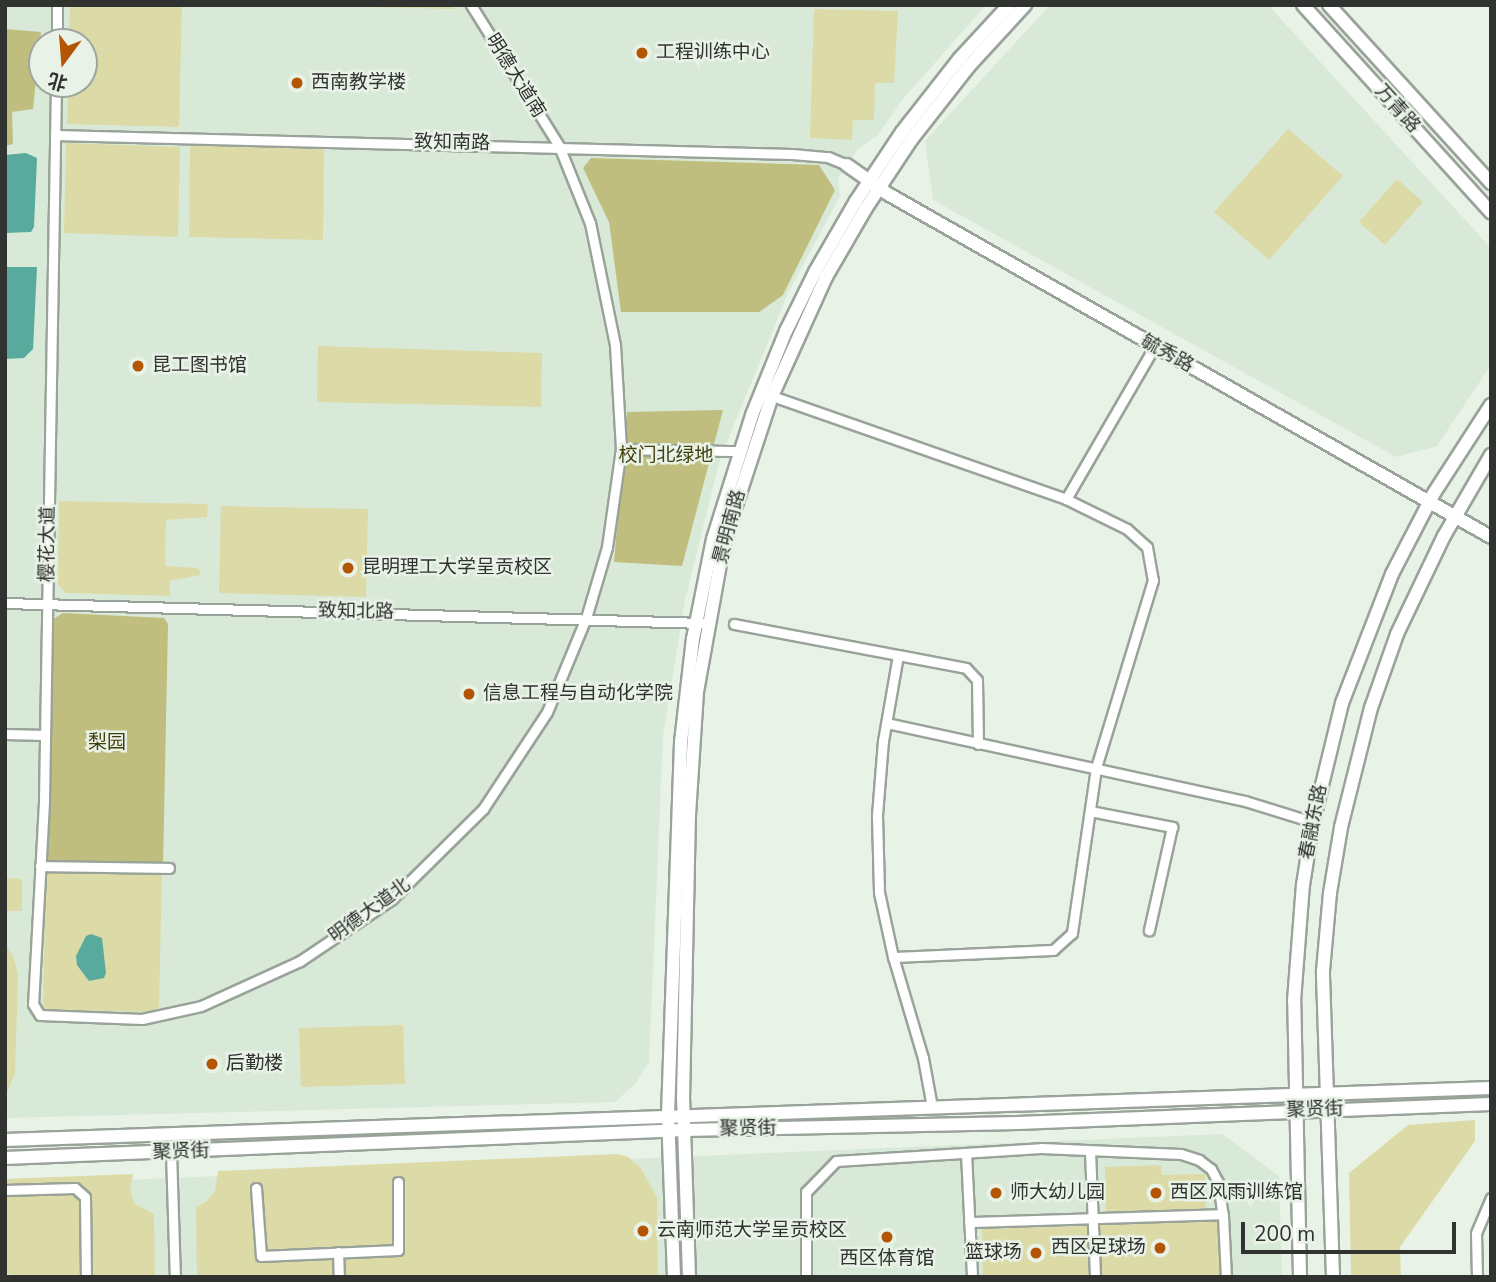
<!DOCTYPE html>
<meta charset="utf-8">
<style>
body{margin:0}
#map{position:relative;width:1496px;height:1282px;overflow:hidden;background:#e8f2e7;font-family:"Nunito Sans","Noto Sans SC",sans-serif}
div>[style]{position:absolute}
.built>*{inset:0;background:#d9e9d8}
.green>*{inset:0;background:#dcdba7}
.forest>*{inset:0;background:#c0be7e}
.water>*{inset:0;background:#58aa9c}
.roads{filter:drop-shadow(2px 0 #99a399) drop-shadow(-2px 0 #99a399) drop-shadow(0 2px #99a399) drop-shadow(0 -2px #99a399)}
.street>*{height:9px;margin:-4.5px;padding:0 4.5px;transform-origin:4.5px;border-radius:4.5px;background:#fff}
.secondary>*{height:12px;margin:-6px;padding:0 6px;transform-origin:6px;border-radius:6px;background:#fff}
.dots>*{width:19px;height:19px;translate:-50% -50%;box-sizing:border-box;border:4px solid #e8f2e7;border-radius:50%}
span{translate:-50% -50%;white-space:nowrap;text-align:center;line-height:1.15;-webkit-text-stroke:5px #e8f2e7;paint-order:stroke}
.poi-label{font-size:19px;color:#30332f}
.left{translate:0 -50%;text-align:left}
.right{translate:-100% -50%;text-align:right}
.street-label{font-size:19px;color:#30332f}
.park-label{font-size:19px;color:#423f0d}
.frame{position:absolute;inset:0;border:7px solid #30332f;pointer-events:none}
.north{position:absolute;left:28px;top:28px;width:70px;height:70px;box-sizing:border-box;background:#e8f2e7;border:2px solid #9ea69d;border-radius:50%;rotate:196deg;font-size:19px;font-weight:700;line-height:28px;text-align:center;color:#30332f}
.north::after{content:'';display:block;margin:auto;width:24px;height:32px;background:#b35503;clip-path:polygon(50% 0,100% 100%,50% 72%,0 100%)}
.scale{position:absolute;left:1241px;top:1222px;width:215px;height:32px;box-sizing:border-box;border:4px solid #30332f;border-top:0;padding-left:9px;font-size:21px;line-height:24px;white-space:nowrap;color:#30332f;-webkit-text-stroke:5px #e8f2e7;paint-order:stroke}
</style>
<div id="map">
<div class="built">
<div style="clip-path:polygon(evenodd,5px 5px,986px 5px,903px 99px,877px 136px,857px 150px,838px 178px,840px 196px,788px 293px,720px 459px,685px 600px,663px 736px,649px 1062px,635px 1084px,615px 1102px,5px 1118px,5px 5px,42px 42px,84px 42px,84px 84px,42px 84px,42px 42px)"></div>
<div style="clip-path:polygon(1050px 5px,1268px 5px,1491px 248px,1491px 365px,1437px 446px,1396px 457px,933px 200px,925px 141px)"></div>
<div style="clip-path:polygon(1222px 1134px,1279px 1176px,1282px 1277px,5px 1277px,5px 1185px)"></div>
</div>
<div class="green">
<div style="clip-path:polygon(70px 5px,182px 5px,179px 127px,67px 124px,68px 84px,84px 84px,84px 42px,69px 42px)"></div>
<div style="clip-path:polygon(276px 5px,451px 5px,455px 9px)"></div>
<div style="clip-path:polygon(814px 9px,898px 11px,894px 83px,875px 83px,874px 120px,853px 120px,852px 140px,810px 138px)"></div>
<div style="clip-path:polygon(1288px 129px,1343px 176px,1269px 260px,1214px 212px)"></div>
<div style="clip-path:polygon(66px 143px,180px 147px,178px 237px,64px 233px)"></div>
<div style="clip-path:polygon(190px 145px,324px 148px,323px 240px,189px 237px)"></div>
<div style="clip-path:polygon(1397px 179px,1423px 202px,1385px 245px,1359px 222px)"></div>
<div style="clip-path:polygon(318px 346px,542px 353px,541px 407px,317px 402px)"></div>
<div style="clip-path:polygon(59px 501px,208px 504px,207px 517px,166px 520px,165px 566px,198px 568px,201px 575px,170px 581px,170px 596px,66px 593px,58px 584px)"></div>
<div style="clip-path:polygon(221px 506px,368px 509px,366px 597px,219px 593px)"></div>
<div style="clip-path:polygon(46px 868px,162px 871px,159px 1007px,151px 1012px,47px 1010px,43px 1006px)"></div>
<div style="clip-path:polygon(5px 878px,22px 879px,22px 911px,5px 911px)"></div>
<div style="clip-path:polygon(5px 943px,14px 958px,18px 977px,15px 1073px,5px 1098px)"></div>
<div style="clip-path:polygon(403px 1025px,405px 1084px,301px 1087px,299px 1028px)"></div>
<div style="clip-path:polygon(1475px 1120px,1475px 1141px,1400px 1247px,1401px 1277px,1351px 1277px,1349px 1173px,1408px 1125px)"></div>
<div style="clip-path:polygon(617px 1154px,628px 1157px,640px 1167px,657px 1197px,658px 1277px,197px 1277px,196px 1207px,206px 1202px,215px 1191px,218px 1171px)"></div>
<div style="clip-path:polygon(1161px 1165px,1162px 1175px,1205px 1174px,1206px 1212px,1106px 1214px,1105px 1167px)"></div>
<div style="clip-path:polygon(133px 1174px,130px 1189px,135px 1204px,154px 1214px,155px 1277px,22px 1277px,5px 1273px,5px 1179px)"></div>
<div style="clip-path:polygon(1219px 1217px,1220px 1277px,1101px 1277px,1099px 1220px)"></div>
<div style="clip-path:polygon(1088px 1226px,1090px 1277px,983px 1277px,982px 1229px)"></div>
</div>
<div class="forest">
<div style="clip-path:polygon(5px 29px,41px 32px,33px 109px,12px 112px,13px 144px,5px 146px)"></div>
<div style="clip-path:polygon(591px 158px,819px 165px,835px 190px,783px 295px,759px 312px,621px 312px,609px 222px,583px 168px)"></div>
<div style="clip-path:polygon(723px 410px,682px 566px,614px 562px,627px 412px)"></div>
<div style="clip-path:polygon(63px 613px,164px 618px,168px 624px,163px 865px,47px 862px,52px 620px)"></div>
</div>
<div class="water">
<div style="clip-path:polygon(26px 153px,37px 158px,34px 227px,31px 232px,5px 233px,5px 155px)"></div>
<div style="clip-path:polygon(5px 267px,37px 267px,33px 349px,24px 358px,5px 359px)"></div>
<div style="clip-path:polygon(91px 934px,102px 938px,106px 973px,104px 978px,89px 981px,77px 965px,76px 956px,86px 936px)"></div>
</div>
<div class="roads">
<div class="street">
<div style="left:471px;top:5px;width:166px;rotate:58deg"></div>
<div style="left:559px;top:146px;width:83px;rotate:68.1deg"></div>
<div style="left:590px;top:223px;width:125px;rotate:78.4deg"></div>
<div style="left:615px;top:345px;width:104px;rotate:86.7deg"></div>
<div style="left:57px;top:42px;width:37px;rotate:-90deg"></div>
<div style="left:56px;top:84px;width:718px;rotate:90.96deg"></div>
<div style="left:44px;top:802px;width:202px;rotate:93.1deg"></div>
<div style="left:33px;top:1004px;width:13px;rotate:58deg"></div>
<div style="left:40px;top:1015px;width:102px;rotate:2.2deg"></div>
<div style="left:142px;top:1019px;width:60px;rotate:-12.4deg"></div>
<div style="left:201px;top:1006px;width:109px;rotate:-24.4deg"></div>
<div style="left:300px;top:961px;width:111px;rotate:-34deg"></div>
<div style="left:392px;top:899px;width:128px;rotate:-44.7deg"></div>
<div style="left:483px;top:809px;width:116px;rotate:-56.6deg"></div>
<div style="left:547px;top:712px;width:102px;rotate:-67.5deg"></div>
<div style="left:586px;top:618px;width:74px;rotate:-73.5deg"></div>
<div style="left:607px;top:547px;width:99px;rotate:-81.9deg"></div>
<div style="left:621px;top:449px;width:119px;rotate:1deg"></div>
<div style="left:55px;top:135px;width:737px;rotate:1.48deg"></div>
<div style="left:792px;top:154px;width:36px;rotate:5deg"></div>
<div style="left:828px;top:157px;width:21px;rotate:23deg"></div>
<div style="left:772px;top:396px;width:312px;rotate:19.3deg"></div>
<div style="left:1066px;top:499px;width:68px;rotate:26.2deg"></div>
<div style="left:1127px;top:529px;width:27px;rotate:42deg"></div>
<div style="left:1147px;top:547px;width:34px;rotate:80deg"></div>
<div style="left:1153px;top:580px;width:196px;rotate:106.9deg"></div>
<div style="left:1096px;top:768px;width:167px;rotate:98.3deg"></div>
<div style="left:1072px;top:933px;width:25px;rotate:138deg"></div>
<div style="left:1053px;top:950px;width:160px;rotate:177.5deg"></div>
<div style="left:1066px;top:499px;width:176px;rotate:-59.9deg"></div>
<div style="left:5px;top:603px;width:697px;rotate:1.64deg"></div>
<div style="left:734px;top:624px;width:167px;rotate:10.7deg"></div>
<div style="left:887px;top:723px;width:366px;rotate:12.3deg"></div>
<div style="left:1245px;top:801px;width:71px;rotate:17.2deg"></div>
<div style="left:5px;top:734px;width:40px;rotate:1.4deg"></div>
<div style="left:1090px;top:811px;width:84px;rotate:11deg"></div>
<div style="left:1172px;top:827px;width:106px;rotate:102.6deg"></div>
<div style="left:40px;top:866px;width:129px;rotate:0.9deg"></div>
<div style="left:932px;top:1107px;width:50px;rotate:-100.4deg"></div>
<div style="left:923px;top:1058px;width:105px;rotate:-106.5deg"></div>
<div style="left:893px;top:957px;width:66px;rotate:-102.2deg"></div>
<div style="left:879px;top:892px;width:77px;rotate:-91.5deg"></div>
<div style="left:877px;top:815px;width:74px;rotate:-85.4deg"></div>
<div style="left:883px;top:741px;width:87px;rotate:-80.1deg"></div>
<div style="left:898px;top:655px;width:69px;rotate:10.8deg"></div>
<div style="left:966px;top:668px;width:16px;rotate:47deg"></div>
<div style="left:977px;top:680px;width:64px;rotate:89.1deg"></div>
<div style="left:1090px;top:1151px;width:126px;rotate:87.7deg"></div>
<div style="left:171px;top:1152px;width:125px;rotate:88.2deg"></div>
<div style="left:966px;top:1153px;width:124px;rotate:87.2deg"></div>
<div style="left:256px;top:1188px;width:68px;rotate:85.8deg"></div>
<div style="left:261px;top:1256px;width:137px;rotate:-2.5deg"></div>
<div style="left:398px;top:1250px;width:68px;rotate:-90deg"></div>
<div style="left:5px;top:1190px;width:70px;rotate:-1.6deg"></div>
<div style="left:75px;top:1188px;width:13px;rotate:42deg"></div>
<div style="left:85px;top:1197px;width:80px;rotate:89.3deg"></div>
<div style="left:969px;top:1222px;width:254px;rotate:-1.8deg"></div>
<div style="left:338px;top:1252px;width:25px;rotate:88deg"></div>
<div style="left:806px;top:1277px;width:85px;rotate:-90deg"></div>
<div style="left:806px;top:1192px;width:43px;rotate:-45.9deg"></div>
<div style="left:836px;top:1161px;width:205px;rotate:-3.6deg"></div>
<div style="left:1041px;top:1148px;width:140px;rotate:2.5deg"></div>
<div style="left:1181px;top:1154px;width:19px;rotate:18deg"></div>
<div style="left:1199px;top:1160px;width:15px;rotate:37deg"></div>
<div style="left:1211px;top:1169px;width:15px;rotate:62deg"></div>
<div style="left:1218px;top:1182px;width:34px;rotate:82deg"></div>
<div style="left:1223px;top:1216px;width:61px;rotate:87.2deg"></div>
<div style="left:1477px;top:1277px;width:44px;rotate:-91.3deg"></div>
<div style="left:1476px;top:1233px;width:38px;rotate:-67deg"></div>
</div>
<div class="secondary">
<div style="left:1303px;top:5px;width:280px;rotate:47.8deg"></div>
<div style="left:1329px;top:5px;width:241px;rotate:47.7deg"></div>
<div style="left:847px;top:165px;width:50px;rotate:35.3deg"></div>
<div style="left:888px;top:194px;width:694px;rotate:29.63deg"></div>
<div style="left:5px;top:1140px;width:1487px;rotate:-2deg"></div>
<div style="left:5px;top:1158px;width:680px;rotate:-2.36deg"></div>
<div style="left:684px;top:1130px;width:334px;rotate:-1.2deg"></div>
<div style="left:1018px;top:1123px;width:473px;rotate:-2.3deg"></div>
<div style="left:674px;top:1277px;width:162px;rotate:-92.1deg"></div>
<div style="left:668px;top:1115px;width:373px;rotate:-88deg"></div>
<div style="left:681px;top:742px;width:104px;rotate:-83.4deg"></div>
<div style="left:693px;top:639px;width:102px;rotate:-78.7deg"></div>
<div style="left:713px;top:539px;width:130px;rotate:-72.5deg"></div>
<div style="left:752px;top:415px;width:91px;rotate:-68deg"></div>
<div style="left:786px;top:331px;width:66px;rotate:-63.8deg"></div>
<div style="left:815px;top:272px;width:82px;rotate:-60deg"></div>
<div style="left:856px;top:201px;width:83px;rotate:-56.3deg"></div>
<div style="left:902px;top:132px;width:94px;rotate:-51.9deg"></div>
<div style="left:960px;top:58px;width:72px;rotate:-47.2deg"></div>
<div style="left:689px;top:1277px;width:178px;rotate:-91.9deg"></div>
<div style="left:683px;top:1099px;width:284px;rotate:-88.8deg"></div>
<div style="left:689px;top:815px;width:123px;rotate:-86.3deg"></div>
<div style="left:697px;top:692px;width:152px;rotate:-79.8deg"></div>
<div style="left:724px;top:542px;width:154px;rotate:-71.8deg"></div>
<div style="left:772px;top:396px;width:131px;rotate:-65.6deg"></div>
<div style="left:826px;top:277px;width:80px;rotate:-59.9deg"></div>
<div style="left:866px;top:208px;width:82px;rotate:-56.5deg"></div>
<div style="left:911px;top:140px;width:94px;rotate:-51.9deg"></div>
<div style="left:969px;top:66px;width:83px;rotate:-47.4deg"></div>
<div style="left:1300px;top:1277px;width:276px;rotate:-91.2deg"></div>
<div style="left:1294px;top:1001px;width:116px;rotate:-85.6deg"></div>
<div style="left:1303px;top:885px;width:64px;rotate:-81deg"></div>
<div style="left:1313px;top:822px;width:122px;rotate:-76.3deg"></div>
<div style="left:1342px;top:703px;width:138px;rotate:-68.8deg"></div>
<div style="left:1392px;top:574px;width:91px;rotate:-62.6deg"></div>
<div style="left:1434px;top:493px;width:105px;rotate:-57.1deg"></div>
<div style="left:1333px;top:1277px;width:306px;rotate:-91.9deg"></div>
<div style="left:1323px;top:971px;width:78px;rotate:-84.9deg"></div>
<div style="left:1330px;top:893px;width:67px;rotate:-80.5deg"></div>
<div style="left:1341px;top:827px;width:123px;rotate:-75.9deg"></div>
<div style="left:1371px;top:708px;width:78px;rotate:-70.6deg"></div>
<div style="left:1397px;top:634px;width:109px;rotate:-64.4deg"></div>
<div style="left:1444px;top:536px;width:94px;rotate:-59.9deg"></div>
</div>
</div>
<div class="dots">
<div style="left:642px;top:53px;background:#b35503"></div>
<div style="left:297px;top:83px;background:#b35503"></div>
<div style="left:138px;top:366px;background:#b35503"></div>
<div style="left:348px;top:568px;background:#b35503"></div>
<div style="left:469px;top:694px;background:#b35503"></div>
<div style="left:212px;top:1064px;background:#b35503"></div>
<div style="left:996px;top:1193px;background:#b35503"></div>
<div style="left:1156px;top:1193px;background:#b35503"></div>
<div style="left:643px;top:1231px;background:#b35503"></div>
<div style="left:887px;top:1237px;background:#b35503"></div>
<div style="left:1160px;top:1248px;background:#b35503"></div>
<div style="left:1036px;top:1253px;background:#b35503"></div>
</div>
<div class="poi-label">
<span class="left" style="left:656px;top:53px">工程训练中心</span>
<span class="left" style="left:311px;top:83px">西南教学楼</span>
<span class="left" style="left:152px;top:366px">昆工图书馆</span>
<span class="left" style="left:362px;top:568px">昆明理工大学呈贡校区</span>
<span class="left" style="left:483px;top:694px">信息工程与自动化学院</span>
<span class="left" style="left:226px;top:1064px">后勤楼</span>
<span class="left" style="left:1010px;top:1193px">师大幼儿园</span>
<span class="left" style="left:1170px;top:1193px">西区风雨训练馆</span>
<span class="left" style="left:657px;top:1231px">云南师范大学呈贡校区</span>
<span class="right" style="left:1146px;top:1248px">西区足球场</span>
<span class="right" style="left:1022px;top:1253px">篮球场</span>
<span style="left:887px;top:1259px">西区体育馆</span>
</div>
<div class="street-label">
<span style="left:515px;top:76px;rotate:58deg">明德大道南</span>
<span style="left:1397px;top:109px;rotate:48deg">万青路</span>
<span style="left:452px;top:143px;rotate:1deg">致知南路</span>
<span style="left:1167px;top:354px;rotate:29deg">毓秀路</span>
<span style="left:730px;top:527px;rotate:-75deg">景明南路</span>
<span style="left:48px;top:544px;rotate:-89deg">樱花大道</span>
<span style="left:356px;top:612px;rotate:1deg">致知北路</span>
<span style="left:1314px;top:822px;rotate:-79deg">春融东路</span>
<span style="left:370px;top:911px;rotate:-36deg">明德大道北</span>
<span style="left:1315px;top:1110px;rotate:-2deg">聚贤街</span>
<span style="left:748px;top:1129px;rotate:-1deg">聚贤街</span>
<span style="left:181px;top:1152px;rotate:-2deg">聚贤街</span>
</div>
<div class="park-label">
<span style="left:666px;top:456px">校门北绿地</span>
<span style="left:107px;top:743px">梨园</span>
</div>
<div class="frame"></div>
<div class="north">北</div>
<div class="scale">200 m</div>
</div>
